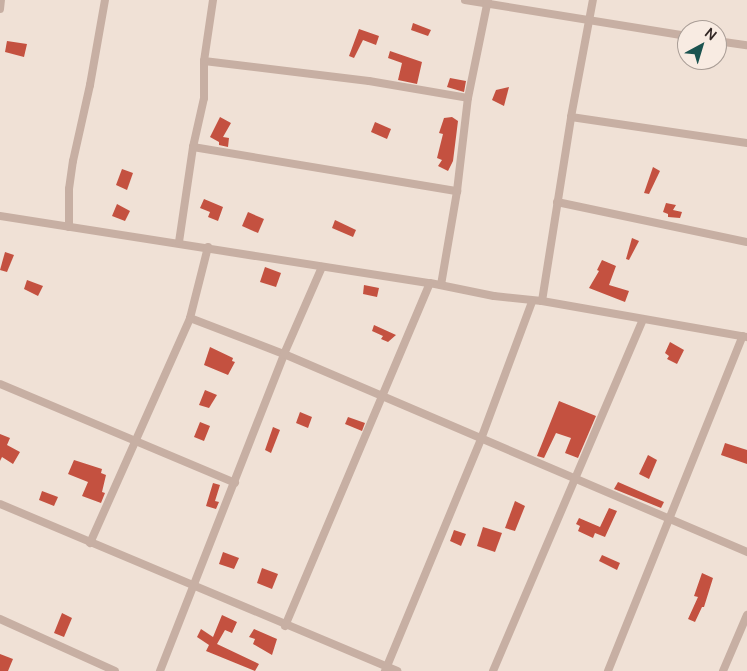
<!DOCTYPE html>
<style>
body{margin:0}
#map{position:relative;width:747px;height:671px;overflow:hidden;background:#f0e1d6;font-family:Manrope,sans-serif}
div>[style]{position:absolute}
.building>*{inset:0;background:#c45140}
.street>*{height:8px;margin:-4px;padding:0 4px;transform-origin:4px;border-radius:4px;background:#c7afa3}
span{translate:-50% -50%;white-space:nowrap;text-align:center;line-height:1.15;-webkit-text-stroke:4px #f8ebe2;paint-order:stroke}
.north{position:absolute;left:677px;top:20px;width:50px;height:50px;box-sizing:border-box;background:#f8ebe2;border:1px solid #a99d96;border-radius:50%;rotate:39deg;font-size:14px;font-weight:700;line-height:20px;text-align:center;color:#322725}
.north::after{content:'';display:block;margin:auto;width:18px;height:22px;background:#1b5350;clip-path:polygon(50% 0,100% 100%,50% 72%,0 100%)}
</style>
<div id="map">
<div class="building">
<div style="clip-path:polygon(413px 23px,431px 30px,428px 36px,411px 30px)"></div>
<div style="clip-path:polygon(359px 29px,379px 36px,376px 45px,363px 40px,354px 58px,349px 56px)"></div>
<div style="clip-path:polygon(7px 41px,27px 44px,24px 57px,5px 52px)"></div>
<div style="clip-path:polygon(390px 51px,422px 62px,417px 84px,398px 80px,402px 63px,388px 58px)"></div>
<div style="clip-path:polygon(450px 78px,466px 81px,464px 92px,447px 87px)"></div>
<div style="clip-path:polygon(509px 87px,504px 106px,492px 100px,496px 90px)"></div>
<div style="clip-path:polygon(220px 117px,231px 123px,223px 137px,229px 138px,228px 147px,219px 145px,219px 142px,210px 137px)"></div>
<div style="clip-path:polygon(452px 117px,458px 121px,453px 161px,448px 171px,438px 166px,442px 160px,437px 158px,443px 134px,439px 133px,444px 118px)"></div>
<div style="clip-path:polygon(375px 122px,391px 129px,387px 139px,371px 132px)"></div>
<div style="clip-path:polygon(653px 167px,660px 171px,649px 194px,644px 193px)"></div>
<div style="clip-path:polygon(122px 169px,133px 173px,127px 190px,116px 185px)"></div>
<div style="clip-path:polygon(204px 199px,223px 207px,218px 221px,208px 217px,210px 212px,200px 208px)"></div>
<div style="clip-path:polygon(666px 203px,676px 205px,673px 210px,682px 212px,680px 218px,668px 217px,668px 214px,663px 212px)"></div>
<div style="clip-path:polygon(117px 204px,130px 211px,125px 221px,112px 216px)"></div>
<div style="clip-path:polygon(248px 212px,264px 219px,258px 233px,242px 226px)"></div>
<div style="clip-path:polygon(335px 220px,356px 230px,353px 237px,332px 228px)"></div>
<div style="clip-path:polygon(632px 238px,639px 241px,629px 260px,626px 259px)"></div>
<div style="clip-path:polygon(5px 252px,14px 255px,7px 272px,0 270px)"></div>
<div style="clip-path:polygon(602px 260px,616px 266px,609px 285px,629px 291px,625px 302px,589px 288px,599px 271px,597px 270px)"></div>
<div style="clip-path:polygon(265px 267px,281px 273px,276px 287px,260px 282px)"></div>
<div style="clip-path:polygon(27px 280px,43px 286px,38px 296px,24px 289px)"></div>
<div style="clip-path:polygon(364px 285px,379px 288px,377px 297px,363px 294px)"></div>
<div style="clip-path:polygon(374px 325px,396px 335px,388px 342px,381px 339px,383px 336px,372px 331px)"></div>
<div style="clip-path:polygon(670px 342px,684px 350px,677px 364px,667px 359px,669px 356px,665px 353px)"></div>
<div style="clip-path:polygon(210px 347px,233px 358px,232px 361px,235px 362px,228px 375px,204px 365px)"></div>
<div style="clip-path:polygon(205px 390px,217px 395px,209px 408px,199px 405px)"></div>
<div style="clip-path:polygon(559px 401px,596px 416px,578px 458px,565px 453px,571px 438px,556px 433px,544px 458px,537px 456px)"></div>
<div style="clip-path:polygon(300px 412px,312px 417px,308px 428px,296px 423px)"></div>
<div style="clip-path:polygon(348px 417px,365px 423px,362px 431px,345px 424px)"></div>
<div style="clip-path:polygon(200px 422px,210px 426px,204px 441px,194px 437px)"></div>
<div style="clip-path:polygon(273px 427px,280px 430px,271px 453px,265px 450px)"></div>
<div style="clip-path:polygon(0 434px,10px 438px,7px 445px,20px 452px,13px 464px,2px 457px,0 461px)"></div>
<div style="clip-path:polygon(725px 443px,747px 450px,747px 464px,721px 455px)"></div>
<div style="clip-path:polygon(648px 455px,657px 460px,649px 479px,639px 474px)"></div>
<div style="clip-path:polygon(74px 460px,102px 469px,101px 473px,106px 475px,102px 492px,105px 493px,101px 503px,82px 496px,88px 482px,68px 474px)"></div>
<div style="clip-path:polygon(618px 482px,664px 502px,661px 508px,614px 489px)"></div>
<div style="clip-path:polygon(213px 483px,220px 485px,215px 501px,219px 502px,216px 509px,206px 506px)"></div>
<div style="clip-path:polygon(42px 491px,58px 497px,54px 506px,39px 500px)"></div>
<div style="clip-path:polygon(515px 501px,525px 506px,515px 531px,505px 528px)"></div>
<div style="clip-path:polygon(609px 508px,617px 511px,605px 537px,595px 533px,593px 538px,578px 531px,580px 526px,576px 524px,579px 518px,600px 527px)"></div>
<div style="clip-path:polygon(483px 527px,502px 533px,495px 552px,477px 546px)"></div>
<div style="clip-path:polygon(454px 530px,466px 534px,461px 546px,450px 541px)"></div>
<div style="clip-path:polygon(223px 552px,239px 558px,234px 569px,219px 564px)"></div>
<div style="clip-path:polygon(602px 555px,620px 563px,617px 570px,599px 561px)"></div>
<div style="clip-path:polygon(262px 568px,278px 574px,272px 589px,257px 583px)"></div>
<div style="clip-path:polygon(702px 573px,713px 578px,704px 607px,702px 607px,695px 622px,688px 619px,698px 597px,694px 596px)"></div>
<div style="clip-path:polygon(62px 613px,72px 618px,64px 637px,54px 633px)"></div>
<div style="clip-path:polygon(222px 615px,237px 622px,232px 633px,225px 630px,217px 644px,259px 664px,255px 671px,206px 651px,209px 645px,197px 637px,201px 629px,213px 637px)"></div>
<div style="clip-path:polygon(254px 629px,277px 639px,272px 655px,253px 644px,255px 639px,249px 637px)"></div>
<div style="clip-path:polygon(0 654px,13px 659px,8px 671px,0 671px)"></div>
</div>
<div class="street">
<div style="left:465px;top:0;width:225px;rotate:9.2deg"></div>
<div style="left:0;top:9px;width:9px;rotate:-84deg"></div>
<div style="left:717px;top:41px;width:30px;rotate:8deg"></div>
<div style="left:204px;top:61px;width:166px;rotate:6.9deg"></div>
<div style="left:369px;top:81px;width:100px;rotate:9.7deg"></div>
<div style="left:571px;top:117px;width:178px;rotate:8.4deg"></div>
<div style="left:193px;top:147px;width:268px;rotate:9.5deg"></div>
<div style="left:557px;top:202px;width:194px;rotate:11.9deg"></div>
<div style="left:0;top:216px;width:435px;rotate:8.9deg"></div>
<div style="left:430px;top:283px;width:65px;rotate:11.5deg"></div>
<div style="left:494px;top:296px;width:48px;rotate:5.9deg"></div>
<div style="left:542px;top:301px;width:208px;rotate:10deg"></div>
<div style="left:69px;top:227px;width:38px;rotate:-90deg"></div>
<div style="left:69px;top:189px;width:28px;rotate:-82deg"></div>
<div style="left:73px;top:161px;width:78px;rotate:-77.4deg"></div>
<div style="left:90px;top:85px;width:86px;rotate:-80deg"></div>
<div style="left:179px;top:242px;width:96px;rotate:-81.6deg"></div>
<div style="left:193px;top:147px;width:50px;rotate:-77.3deg"></div>
<div style="left:204px;top:98px;width:37px;rotate:-90deg"></div>
<div style="left:204px;top:61px;width:62px;rotate:-81.6deg"></div>
<div style="left:208px;top:247px;width:73px;rotate:104.2deg"></div>
<div style="left:190px;top:318px;width:101px;rotate:21deg"></div>
<div style="left:284px;top:354px;width:504px;rotate:23.15deg"></div>
<div style="left:441px;top:285px;width:95px;rotate:-80.3deg"></div>
<div style="left:457px;top:191px;width:94px;rotate:-83.3deg"></div>
<div style="left:468px;top:98px;width:100px;rotate:-78.5deg"></div>
<div style="left:542px;top:301px;width:186px;rotate:-81deg"></div>
<div style="left:571px;top:117px;width:119px;rotate:-79.4deg"></div>
<div style="left:0;top:384px;width:255px;rotate:22.8deg"></div>
<div style="left:0;top:504px;width:431px;rotate:22.8deg"></div>
<div style="left:90px;top:543px;width:246px;rotate:-66deg"></div>
<div style="left:0;top:619px;width:126px;rotate:24.3deg"></div>
<div style="left:285px;top:626px;width:372px;rotate:-67.1deg"></div>
<div style="left:160px;top:671px;width:340px;rotate:-68.6deg"></div>
<div style="left:284px;top:354px;width:95px;rotate:-66.4deg"></div>
<div style="left:385px;top:671px;width:251px;rotate:-67.5deg"></div>
<div style="left:481px;top:439px;width:146px;rotate:-69.6deg"></div>
<div style="left:493px;top:671px;width:382px;rotate:-66.9deg"></div>
<div style="left:608px;top:671px;width:361px;rotate:-68.1deg"></div>
<div style="left:723px;top:671px;width:61px;rotate:-66.8deg"></div>
</div>
<div class="north">N</div>
</div>
